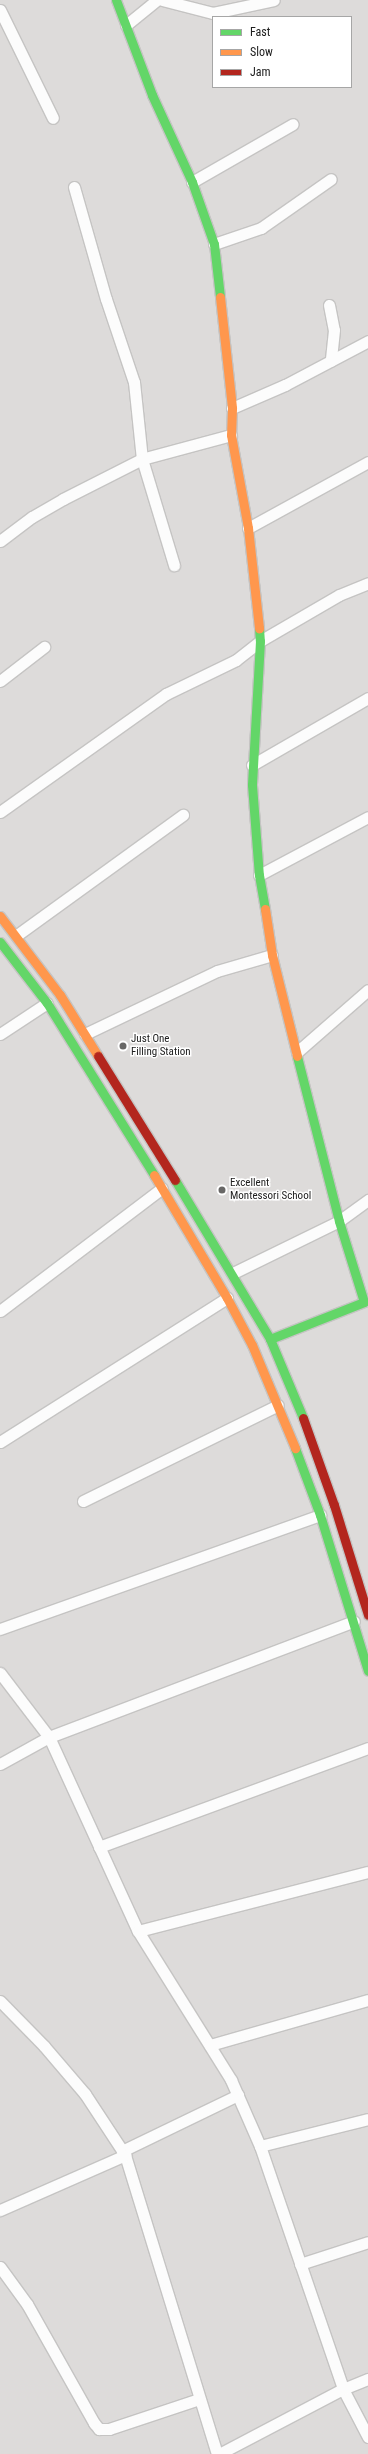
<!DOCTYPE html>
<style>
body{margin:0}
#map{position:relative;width:368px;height:2454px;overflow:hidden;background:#eeebe8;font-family:"Roboto Condensed",sans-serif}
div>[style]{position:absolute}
.residential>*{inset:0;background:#dddbda}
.roads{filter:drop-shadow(1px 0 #c5c4c3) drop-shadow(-1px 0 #c5c4c3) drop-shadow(0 1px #c5c4c3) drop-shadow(0 -1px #c5c4c3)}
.street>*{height:11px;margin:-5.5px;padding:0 5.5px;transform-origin:5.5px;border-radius:5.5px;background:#fcfcfc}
.fast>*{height:9px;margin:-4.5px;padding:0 4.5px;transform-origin:4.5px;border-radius:4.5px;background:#63d668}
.slow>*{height:9px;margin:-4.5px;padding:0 4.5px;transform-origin:4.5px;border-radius:4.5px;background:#ff974d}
.jam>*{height:9px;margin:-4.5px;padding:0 4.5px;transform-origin:4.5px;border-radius:4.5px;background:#b3261e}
.dots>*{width:11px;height:11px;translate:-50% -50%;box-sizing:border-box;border:2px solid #fff;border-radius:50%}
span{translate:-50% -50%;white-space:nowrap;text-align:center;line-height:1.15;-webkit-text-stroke:3px #fff;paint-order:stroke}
.poi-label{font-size:11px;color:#202020}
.left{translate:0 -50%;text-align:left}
.legend{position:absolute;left:212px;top:16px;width:140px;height:72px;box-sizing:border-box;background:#fff;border:1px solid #a6a6a6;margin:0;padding:5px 7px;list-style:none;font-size:12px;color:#202020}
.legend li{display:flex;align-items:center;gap:8px;height:20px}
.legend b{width:20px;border:1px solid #a6a6a6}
</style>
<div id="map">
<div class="residential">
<div style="clip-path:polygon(evenodd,0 0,368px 0,368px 2454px,0 2454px,0 0,213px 17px,351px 17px,351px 87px,213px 87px,213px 17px)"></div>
</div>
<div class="roads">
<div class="street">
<div style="left:162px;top:0;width:53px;rotate:14.3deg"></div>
<div style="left:213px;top:13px;width:62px;rotate:-12deg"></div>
<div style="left:0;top:10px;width:120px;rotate:63.9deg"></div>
<div style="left:126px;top:25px;width:40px;rotate:-39deg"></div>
<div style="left:192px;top:182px;width:116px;rotate:-29.9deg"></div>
<div style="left:74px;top:187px;width:116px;rotate:74.1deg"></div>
<div style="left:106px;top:299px;width:88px;rotate:71.4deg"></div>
<div style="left:134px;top:382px;width:77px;rotate:84.1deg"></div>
<div style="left:142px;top:459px;width:111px;rotate:73.2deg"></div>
<div style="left:214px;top:244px;width:50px;rotate:-18.8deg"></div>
<div style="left:261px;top:228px;width:85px;rotate:-35deg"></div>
<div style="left:329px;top:305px;width:25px;rotate:79deg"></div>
<div style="left:334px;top:330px;width:31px;rotate:96deg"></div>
<div style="left:232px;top:408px;width:58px;rotate:-23.5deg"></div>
<div style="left:285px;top:385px;width:94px;rotate:-27.9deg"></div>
<div style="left:248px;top:528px;width:137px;rotate:-28.8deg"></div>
<div style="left:0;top:541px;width:40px;rotate:-37deg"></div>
<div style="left:32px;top:517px;width:36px;rotate:-30deg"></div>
<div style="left:63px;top:499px;width:89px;rotate:-26.9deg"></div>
<div style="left:142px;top:459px;width:92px;rotate:-15.1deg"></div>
<div style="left:0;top:681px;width:56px;rotate:-37.7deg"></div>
<div style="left:252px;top:765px;width:134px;rotate:-30deg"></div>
<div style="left:0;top:812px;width:204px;rotate:-35.4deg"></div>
<div style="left:166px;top:694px;width:78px;rotate:-25.9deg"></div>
<div style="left:236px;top:660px;width:31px;rotate:-38deg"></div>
<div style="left:260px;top:641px;width:91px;rotate:-30.2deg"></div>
<div style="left:339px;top:595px;width:31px;rotate:-22deg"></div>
<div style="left:259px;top:875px;width:123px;rotate:-28deg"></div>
<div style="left:17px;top:935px;width:205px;rotate:-35.9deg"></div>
<div style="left:0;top:1034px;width:56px;rotate:-33.4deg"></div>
<div style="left:85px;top:1034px;width:146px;rotate:-25.5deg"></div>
<div style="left:217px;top:971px;width:57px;rotate:-16.2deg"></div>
<div style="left:297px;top:1052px;width:94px;rotate:-41.1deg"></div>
<div style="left:233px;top:1273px;width:118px;rotate:-26.1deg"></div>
<div style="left:339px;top:1221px;width:36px;rotate:-36deg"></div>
<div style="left:0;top:1311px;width:203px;rotate:-37.2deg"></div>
<div style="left:0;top:1442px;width:269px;rotate:-32.4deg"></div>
<div style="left:83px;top:1501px;width:217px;rotate:-26.2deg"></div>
<div style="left:0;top:1629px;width:340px;rotate:-19.6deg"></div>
<div style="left:0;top:1673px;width:81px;rotate:52.6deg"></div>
<div style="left:49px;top:1737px;width:213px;rotate:65.4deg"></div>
<div style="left:138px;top:1931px;width:176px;rotate:58deg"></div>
<div style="left:231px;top:2080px;width:72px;rotate:66.3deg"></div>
<div style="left:260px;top:2146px;width:257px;rotate:71.1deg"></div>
<div style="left:343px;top:2389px;width:54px;rotate:62.5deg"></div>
<div style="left:0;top:1764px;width:56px;rotate:-28.9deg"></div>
<div style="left:49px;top:1737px;width:326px;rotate:-20.8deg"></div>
<div style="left:99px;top:1847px;width:287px;rotate:-20.2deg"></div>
<div style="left:138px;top:1931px;width:237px;rotate:-14.4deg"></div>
<div style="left:0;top:2001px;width:63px;rotate:45.6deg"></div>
<div style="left:44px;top:2046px;width:63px;rotate:49.5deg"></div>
<div style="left:85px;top:2094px;width:73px;rotate:56.7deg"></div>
<div style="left:125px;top:2155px;width:313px;rotate:72.9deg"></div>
<div style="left:210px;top:2045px;width:164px;rotate:-15.9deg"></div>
<div style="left:260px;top:2146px;width:111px;rotate:-14deg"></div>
<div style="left:122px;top:2151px;width:129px;rotate:-25.8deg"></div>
<div style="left:0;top:2210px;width:137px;rotate:-23.7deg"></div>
<div style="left:300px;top:2264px;width:71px;rotate:-17.9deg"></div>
<div style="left:0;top:2267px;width:46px;rotate:53.9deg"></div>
<div style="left:27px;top:2304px;width:137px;rotate:60.6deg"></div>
<div style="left:94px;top:2423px;width:8px;rotate:50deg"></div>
<div style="left:99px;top:2429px;width:10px"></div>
<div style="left:109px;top:2429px;width:95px;rotate:-18.4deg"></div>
<div style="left:219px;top:2454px;width:140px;rotate:-27.7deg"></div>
<div style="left:343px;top:2389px;width:27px;rotate:-22deg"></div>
</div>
<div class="fast">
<div style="left:116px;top:0;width:102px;rotate:69.2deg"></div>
<div style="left:152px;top:95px;width:96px;rotate:65.3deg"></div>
<div style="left:192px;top:182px;width:66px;rotate:70.5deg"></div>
<div style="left:214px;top:244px;width:53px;rotate:83.5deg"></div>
<div style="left:259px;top:628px;width:13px;rotate:86deg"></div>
<div style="left:260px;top:641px;width:144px;rotate:93.2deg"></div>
<div style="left:252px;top:785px;width:90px;rotate:85.6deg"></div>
<div style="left:259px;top:875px;width:35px;rotate:80deg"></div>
<div style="left:0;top:942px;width:77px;rotate:52.4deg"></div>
<div style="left:47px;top:1003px;width:203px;rotate:58.1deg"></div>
<div style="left:175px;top:1180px;width:185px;rotate:59.1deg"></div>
<div style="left:270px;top:1339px;width:86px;rotate:67.3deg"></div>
<div style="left:270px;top:1339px;width:101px;rotate:-21.5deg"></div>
<div style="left:364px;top:1302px;width:85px;rotate:-107.2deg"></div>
<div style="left:339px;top:1221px;width:170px;rotate:-104.3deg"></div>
<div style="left:295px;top:1448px;width:72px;rotate:69.5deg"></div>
<div style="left:320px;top:1515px;width:163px;rotate:72.9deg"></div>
</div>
<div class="slow">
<div style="left:220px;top:297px;width:112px;rotate:83.8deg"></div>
<div style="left:232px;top:408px;width:27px;rotate:92deg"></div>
<div style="left:231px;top:435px;width:95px;rotate:79.6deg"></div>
<div style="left:248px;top:528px;width:101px;rotate:83.7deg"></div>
<div style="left:265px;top:909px;width:47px;rotate:81.3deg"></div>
<div style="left:272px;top:955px;width:104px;rotate:76.1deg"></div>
<div style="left:0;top:916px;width:99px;rotate:52.8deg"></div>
<div style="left:60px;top:995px;width:72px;rotate:58.1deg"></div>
<div style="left:154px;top:1175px;width:143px;rotate:59.3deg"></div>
<div style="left:227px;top:1298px;width:53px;rotate:62deg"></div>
<div style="left:252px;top:1345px;width:112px;rotate:67.3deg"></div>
</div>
<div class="jam">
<div style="left:98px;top:1056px;width:146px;rotate:58.2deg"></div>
<div style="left:303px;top:1418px;width:92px;rotate:70.4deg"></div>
<div style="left:334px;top:1505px;width:115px;rotate:72.8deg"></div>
</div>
</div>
<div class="dots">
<div style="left:123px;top:1046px;background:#686766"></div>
<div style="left:222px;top:1190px;background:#686766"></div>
</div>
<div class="poi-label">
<span class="left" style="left:131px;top:1046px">Just One<br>Filling Station</span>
<span class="left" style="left:230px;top:1190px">Excellent<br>Montessori School</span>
</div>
<ul class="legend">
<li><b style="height:5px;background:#63d668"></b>Fast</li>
<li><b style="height:5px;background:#ff974d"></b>Slow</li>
<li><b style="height:5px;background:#b3261e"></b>Jam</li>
</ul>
</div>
